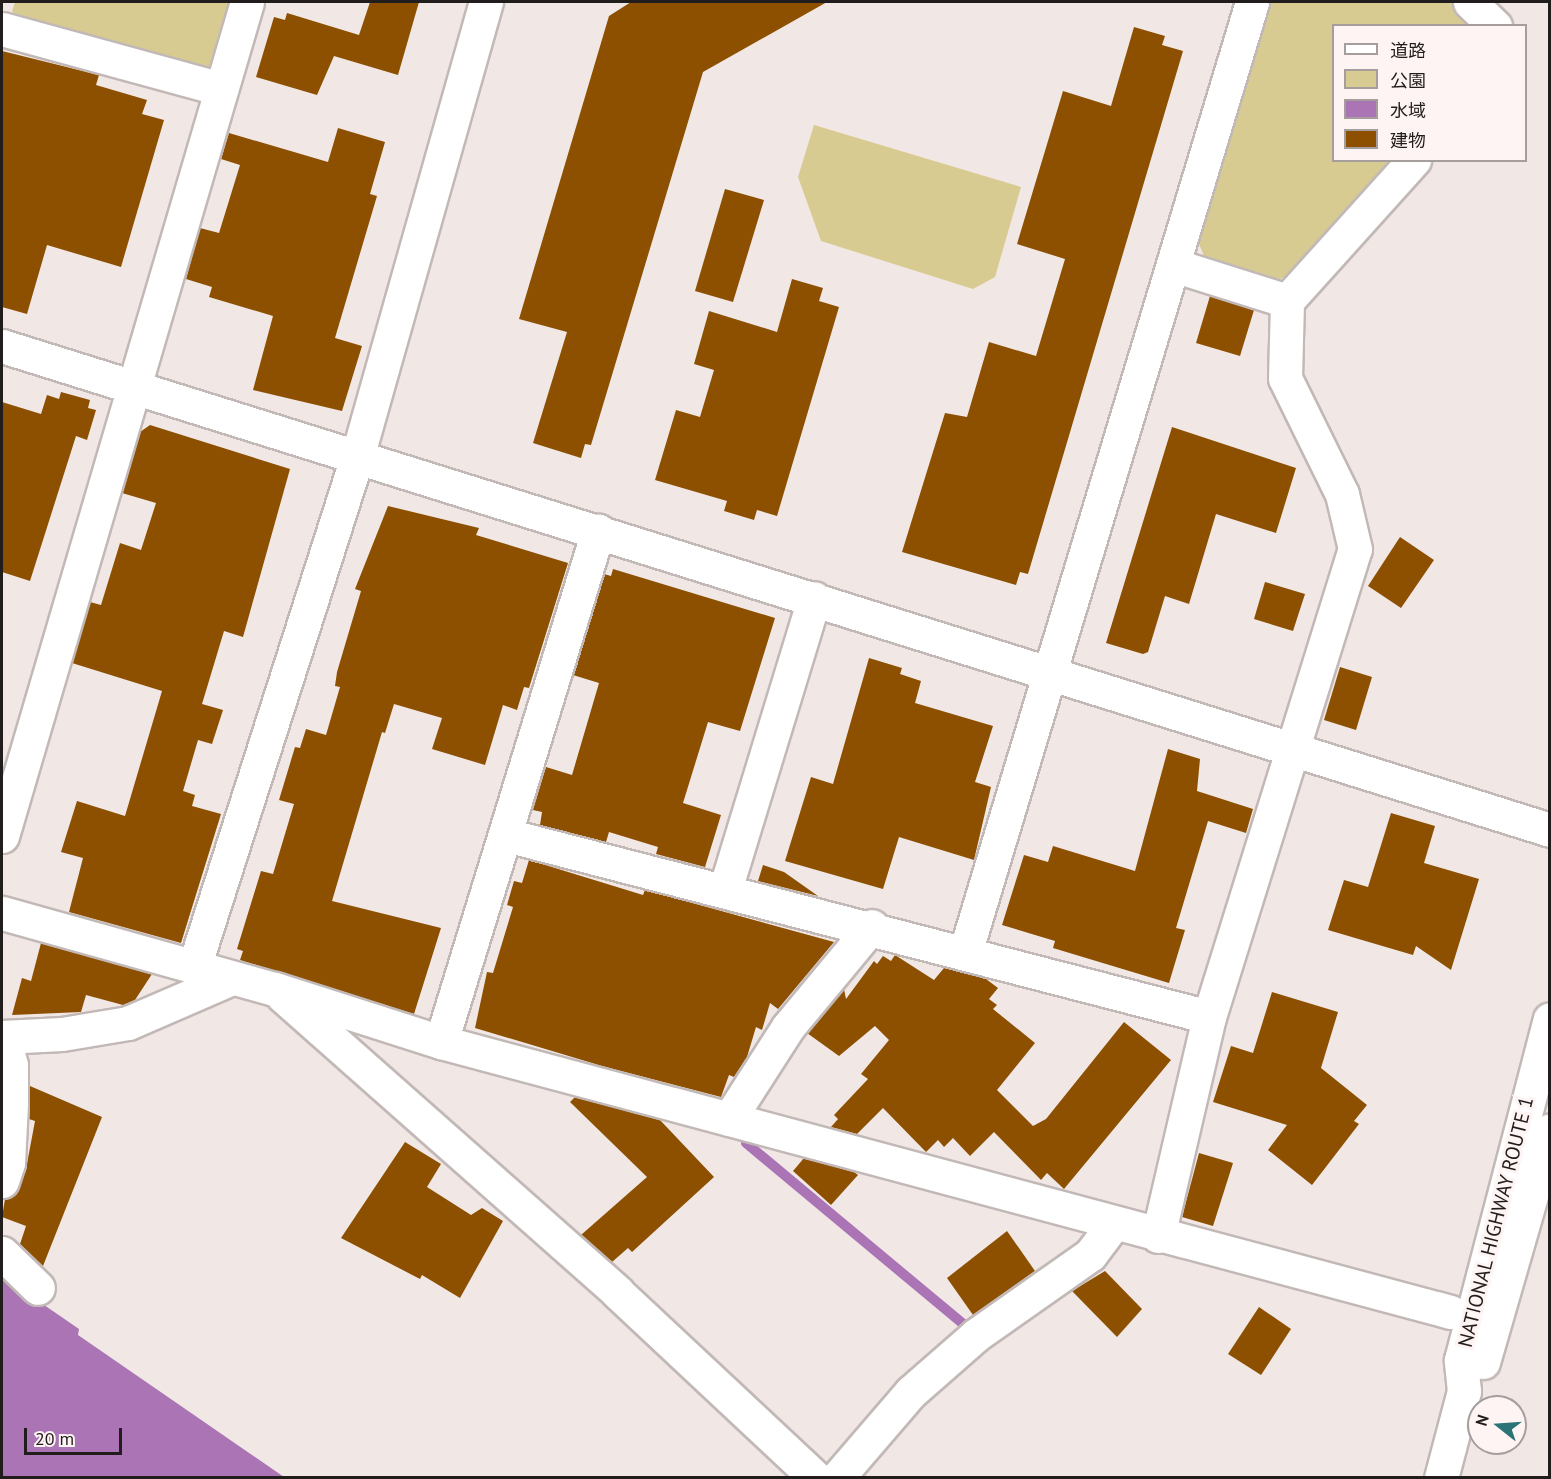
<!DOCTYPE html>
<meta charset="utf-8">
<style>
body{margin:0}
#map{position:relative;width:1551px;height:1479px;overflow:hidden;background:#f1e7e5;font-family:"PT Sans","Noto Sans JP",sans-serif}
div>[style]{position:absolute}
.green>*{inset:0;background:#d8cb92}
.water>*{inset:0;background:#aa74b5}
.stream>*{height:10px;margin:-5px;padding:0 5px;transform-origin:5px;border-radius:5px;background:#aa74b5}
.building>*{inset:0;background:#8d5000}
.roads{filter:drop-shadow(2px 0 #c2b9b7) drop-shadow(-2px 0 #c2b9b7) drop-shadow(0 2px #c2b9b7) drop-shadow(0 -2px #c2b9b7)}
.minor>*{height:33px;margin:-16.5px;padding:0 16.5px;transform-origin:16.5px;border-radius:16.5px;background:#fff}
.tertiary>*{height:33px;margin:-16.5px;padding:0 16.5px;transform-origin:16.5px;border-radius:16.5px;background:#fff}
.trunk>*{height:33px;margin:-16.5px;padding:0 16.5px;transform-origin:16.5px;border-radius:16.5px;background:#fff}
span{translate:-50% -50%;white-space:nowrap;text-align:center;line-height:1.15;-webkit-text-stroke:6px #fef4f3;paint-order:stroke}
.street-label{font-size:20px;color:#211d1c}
.frame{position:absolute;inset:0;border:3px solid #211d1c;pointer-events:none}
.legend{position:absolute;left:1332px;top:24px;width:195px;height:138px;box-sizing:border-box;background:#fef4f3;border:2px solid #a69e9d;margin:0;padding:8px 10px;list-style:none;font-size:18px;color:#211d1c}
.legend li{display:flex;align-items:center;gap:12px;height:30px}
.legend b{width:30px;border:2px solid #a69e9d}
.north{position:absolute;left:1467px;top:1395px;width:60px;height:60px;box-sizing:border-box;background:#fef4f3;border:2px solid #a69e9d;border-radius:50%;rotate:287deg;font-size:16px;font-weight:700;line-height:24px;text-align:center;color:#211d1c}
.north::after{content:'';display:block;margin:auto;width:21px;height:27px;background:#2a7477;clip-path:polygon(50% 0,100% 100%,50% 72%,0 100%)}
.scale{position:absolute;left:24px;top:1428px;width:98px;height:27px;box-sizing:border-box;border:3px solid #211d1c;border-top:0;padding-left:8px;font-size:18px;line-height:21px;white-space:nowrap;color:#211d1c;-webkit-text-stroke:4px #fef4f3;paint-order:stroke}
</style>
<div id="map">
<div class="green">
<div style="clip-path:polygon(15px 2px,231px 2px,212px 66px,198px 72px,20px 21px,12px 11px)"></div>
<div style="clip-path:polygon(1271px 2px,1454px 2px,1478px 25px,1334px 26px,1334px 160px,1400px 161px,1297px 271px,1276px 281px,1205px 258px,1198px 242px)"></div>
<div style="clip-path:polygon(814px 125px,1021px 187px,995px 277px,973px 289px,821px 241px,798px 177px)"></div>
</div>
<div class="water">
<div style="clip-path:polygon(2px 1276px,79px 1329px,78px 1335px,284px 1477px,2px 1477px)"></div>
</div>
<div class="stream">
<div style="left:746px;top:1143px;width:294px;rotate:39.8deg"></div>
</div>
<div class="building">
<div style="clip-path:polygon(370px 2px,419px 2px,398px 75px,334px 56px,317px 95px,256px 77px,274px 17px,285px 20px,287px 13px,359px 35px)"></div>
<div style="clip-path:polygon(631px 2px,827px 2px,703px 72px,591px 445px,585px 444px,581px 458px,533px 443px,567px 332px,519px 319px,609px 16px)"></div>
<div style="clip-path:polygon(1134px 27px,1165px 36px,1162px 45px,1183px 51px,1028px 574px,1020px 572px,1016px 585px,902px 552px,945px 413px,967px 417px,989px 342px,1036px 356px,1065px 259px,1017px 244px,1063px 91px,1111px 106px)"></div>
<div style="clip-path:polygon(2px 51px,99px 75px,96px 85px,147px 100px,142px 114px,164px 120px,121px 267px,47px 245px,27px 314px,2px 307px)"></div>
<div style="clip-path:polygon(338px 128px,385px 142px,370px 194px,377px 196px,335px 338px,362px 346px,342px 411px,253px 390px,273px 316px,209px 297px,212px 287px,186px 279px,200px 228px,219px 233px,240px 165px,221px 159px,229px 133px,328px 162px)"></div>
<div style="clip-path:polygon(725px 189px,764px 200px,733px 302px,695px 291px)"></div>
<div style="clip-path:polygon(792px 279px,823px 288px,819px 301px,839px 307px,777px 516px,757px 510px,754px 520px,724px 511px,727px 501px,655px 480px,676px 410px,700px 417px,714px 370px,694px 364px,709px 311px,777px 332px)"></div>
<div style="clip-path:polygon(1210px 296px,1254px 310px,1240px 356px,1196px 343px)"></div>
<div style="clip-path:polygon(61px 392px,90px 400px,88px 408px,96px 410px,87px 440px,76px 436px,30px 581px,2px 572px,2px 402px,41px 414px,47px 395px,59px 399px)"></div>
<div style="clip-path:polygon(150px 425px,290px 469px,243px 637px,224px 631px,202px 704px,223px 710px,212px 744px,198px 740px,183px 791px,195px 795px,192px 806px,221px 814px,181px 943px,69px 912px,83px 858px,61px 852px,77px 801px,125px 816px,162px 691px,72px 663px,90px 602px,101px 605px,120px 543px,141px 550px,156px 503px,122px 493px,140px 432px)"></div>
<div style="clip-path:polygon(1172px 427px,1296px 468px,1276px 533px,1216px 514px,1189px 604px,1165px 596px,1148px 652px,1143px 654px,1106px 643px)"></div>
<div style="clip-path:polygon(388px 506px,479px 528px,476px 535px,568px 563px,529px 688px,524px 687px,517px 710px,503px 705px,485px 765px,432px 749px,442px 718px,394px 704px,385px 733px,382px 732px,332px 901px,441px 928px,414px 1014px,240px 960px,243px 951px,237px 949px,261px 871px,273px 874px,294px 804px,279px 800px,295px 747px,300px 748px,306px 729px,326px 735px,340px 687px,335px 686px,337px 672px,361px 591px,355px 589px)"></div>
<div style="clip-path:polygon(1400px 537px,1434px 560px,1401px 608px,1368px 586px)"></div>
<div style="clip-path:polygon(613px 569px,775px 618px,740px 731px,708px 722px,683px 803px,721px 815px,705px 867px,656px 854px,658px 847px,609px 832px,606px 842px,540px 825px,542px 812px,533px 810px,546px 767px,572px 775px,599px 683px,573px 675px,604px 574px,611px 576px)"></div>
<div style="clip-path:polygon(1265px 582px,1305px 594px,1293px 631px,1254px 619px)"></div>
<div style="clip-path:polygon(869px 658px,902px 668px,900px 674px,921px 681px,915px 703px,993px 726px,975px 782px,991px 787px,974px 860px,899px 837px,883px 889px,785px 861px,811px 777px,833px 784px)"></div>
<div style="clip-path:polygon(1340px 667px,1372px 677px,1356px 730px,1324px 720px)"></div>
<div style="clip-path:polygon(1168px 749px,1200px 759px,1197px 791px,1253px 809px,1246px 833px,1208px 821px,1176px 928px,1185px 930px,1169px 983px,1053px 948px,1055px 941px,1002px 925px,1024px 855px,1048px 862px,1053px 846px,1135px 871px)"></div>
<div style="clip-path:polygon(1391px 813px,1435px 826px,1424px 863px,1479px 879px,1451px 970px,1416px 946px,1413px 955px,1328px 930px,1344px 880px,1368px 887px)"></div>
<div style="clip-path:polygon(529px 860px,643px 895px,645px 890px,834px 942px,778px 1009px,770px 1003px,762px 1030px,756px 1027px,747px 1057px,734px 1077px,729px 1075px,721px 1097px,602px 1066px,475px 1028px,487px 972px,493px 973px,513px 907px,507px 905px,514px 881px,522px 883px)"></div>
<div style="clip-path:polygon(763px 865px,784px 872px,818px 896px,758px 881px)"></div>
<div style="clip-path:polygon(41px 943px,152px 974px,135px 1000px,123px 1005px,86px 995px,81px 1012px,12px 1015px,22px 978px,31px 981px)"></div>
<div style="clip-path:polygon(895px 955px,934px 980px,944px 968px,986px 979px,998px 988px,989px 999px,997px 1005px,993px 1009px,1035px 1043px,997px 1090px,1033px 1126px,1046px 1119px,1124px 1022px,1171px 1060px,1064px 1189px,1047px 1173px,1041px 1180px,994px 1132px,970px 1156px,953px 1138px,944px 1147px,938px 1140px,926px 1152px,883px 1108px,857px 1134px,831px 1127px,838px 1119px,834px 1115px,868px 1079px,861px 1074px,889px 1040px,875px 1026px,839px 1056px,807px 1033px,844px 989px,846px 999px,874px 961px,877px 964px,883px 956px,891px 961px)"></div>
<div style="clip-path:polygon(1272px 992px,1338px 1012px,1321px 1068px,1367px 1105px,1354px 1121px,1359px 1124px,1312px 1185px,1268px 1150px,1287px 1125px,1213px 1102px,1231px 1046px,1253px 1053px)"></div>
<div style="clip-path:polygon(30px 1086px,102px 1117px,43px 1266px,20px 1244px,26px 1226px,2px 1217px,5px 1199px,15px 1195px,26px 1169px,35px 1121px,29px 1119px)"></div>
<div style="clip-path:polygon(575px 1097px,660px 1120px,714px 1177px,632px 1252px,628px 1248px,612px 1262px,581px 1235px,647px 1177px,570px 1102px)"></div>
<div style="clip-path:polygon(405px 1142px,441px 1164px,427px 1187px,471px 1215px,482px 1208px,503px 1221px,460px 1298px,422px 1275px,420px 1279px,341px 1238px)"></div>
<div style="clip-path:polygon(1199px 1153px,1233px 1163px,1213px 1226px,1182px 1217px)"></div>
<div style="clip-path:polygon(804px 1158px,854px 1172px,858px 1175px,831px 1205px,793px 1171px)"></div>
<div style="clip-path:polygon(1007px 1231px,1035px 1271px,973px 1315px,947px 1278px)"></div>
<div style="clip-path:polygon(1105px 1271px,1142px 1309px,1117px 1337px,1072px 1291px)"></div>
<div style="clip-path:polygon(1259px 1307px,1291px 1329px,1261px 1375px,1228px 1354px)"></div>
</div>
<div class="roads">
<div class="minor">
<div style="left:1470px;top:2px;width:35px;rotate:44deg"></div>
<div style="left:2px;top:29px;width:227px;rotate:15.3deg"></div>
<div style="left:1173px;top:265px;width:120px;rotate:17.5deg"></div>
<div style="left:506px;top:835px;width:726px;rotate:14.51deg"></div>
<div style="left:2px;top:836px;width:869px;rotate:-73.63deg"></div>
<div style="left:725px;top:890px;width:305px;rotate:-73deg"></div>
<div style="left:2px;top:913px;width:283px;rotate:15.6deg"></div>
<div style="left:275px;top:989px;width:174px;rotate:17.7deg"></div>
<div style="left:441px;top:1042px;width:1045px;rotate:14.97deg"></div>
<div style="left:966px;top:950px;width:990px;rotate:-73.21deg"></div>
<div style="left:194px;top:967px;width:539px;rotate:-72.27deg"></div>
<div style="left:358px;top:454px;width:470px;rotate:-74.2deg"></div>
<div style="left:283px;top:996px;width:446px;rotate:41.5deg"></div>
<div style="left:617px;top:1292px;width:272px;rotate:43.1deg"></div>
<div style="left:2px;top:1037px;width:60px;rotate:-2.9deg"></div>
<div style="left:62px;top:1034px;width:67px;rotate:-9.5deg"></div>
<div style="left:128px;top:1023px;width:113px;rotate:-23.4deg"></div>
<div style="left:441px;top:1042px;width:535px;rotate:-72.92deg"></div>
<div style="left:729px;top:1119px;width:109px;rotate:-57.3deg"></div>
<div style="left:788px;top:1027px;width:131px;rotate:-50.3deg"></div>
<div style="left:2px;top:1181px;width:19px;rotate:-72deg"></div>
<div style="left:8px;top:1163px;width:60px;rotate:-87.1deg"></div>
<div style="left:11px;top:1103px;width:38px;rotate:-90deg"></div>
<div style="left:11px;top:1065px;width:28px;rotate:-105deg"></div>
<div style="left:1158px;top:1236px;width:225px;rotate:-76.9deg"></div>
<div style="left:1209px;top:1017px;width:490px;rotate:-72.7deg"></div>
<div style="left:1355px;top:549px;width:57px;rotate:-103.3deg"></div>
<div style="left:1342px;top:494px;width:129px;rotate:-116.2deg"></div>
<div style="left:1285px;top:378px;width:77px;rotate:-88.5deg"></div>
<div style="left:1287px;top:301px;width:190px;rotate:-48deg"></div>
<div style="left:2px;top:1253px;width:50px;rotate:44.2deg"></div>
<div style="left:837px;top:1478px;width:113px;rotate:-49.3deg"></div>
<div style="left:911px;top:1392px;width:86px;rotate:-41.2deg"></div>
<div style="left:976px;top:1335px;width:139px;rotate:-35.1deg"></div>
<div style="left:1090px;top:1255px;width:39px;rotate:-53deg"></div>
</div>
<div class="tertiary">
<div style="left:2px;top:346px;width:1622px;rotate:17.36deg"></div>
</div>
<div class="trunk">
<div style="left:1483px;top:1362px;width:241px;rotate:-73.9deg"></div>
<div style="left:1441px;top:1478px;width:90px;rotate:-75.2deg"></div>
<div style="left:1464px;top:1391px;width:31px;rotate:-96deg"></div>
<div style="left:1461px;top:1360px;width:352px;rotate:-75.4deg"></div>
</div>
</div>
<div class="street-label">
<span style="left:1496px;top:1222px;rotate:-76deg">NATIONAL HIGHWAY ROUTE 1</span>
</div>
<div class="frame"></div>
<ul class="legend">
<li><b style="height:8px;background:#fff"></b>道路</li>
<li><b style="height:16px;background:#d8cb92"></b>公園</li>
<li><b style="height:16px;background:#aa74b5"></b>水域</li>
<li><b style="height:16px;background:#8d5000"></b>建物</li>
</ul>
<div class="north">N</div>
<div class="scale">20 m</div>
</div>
